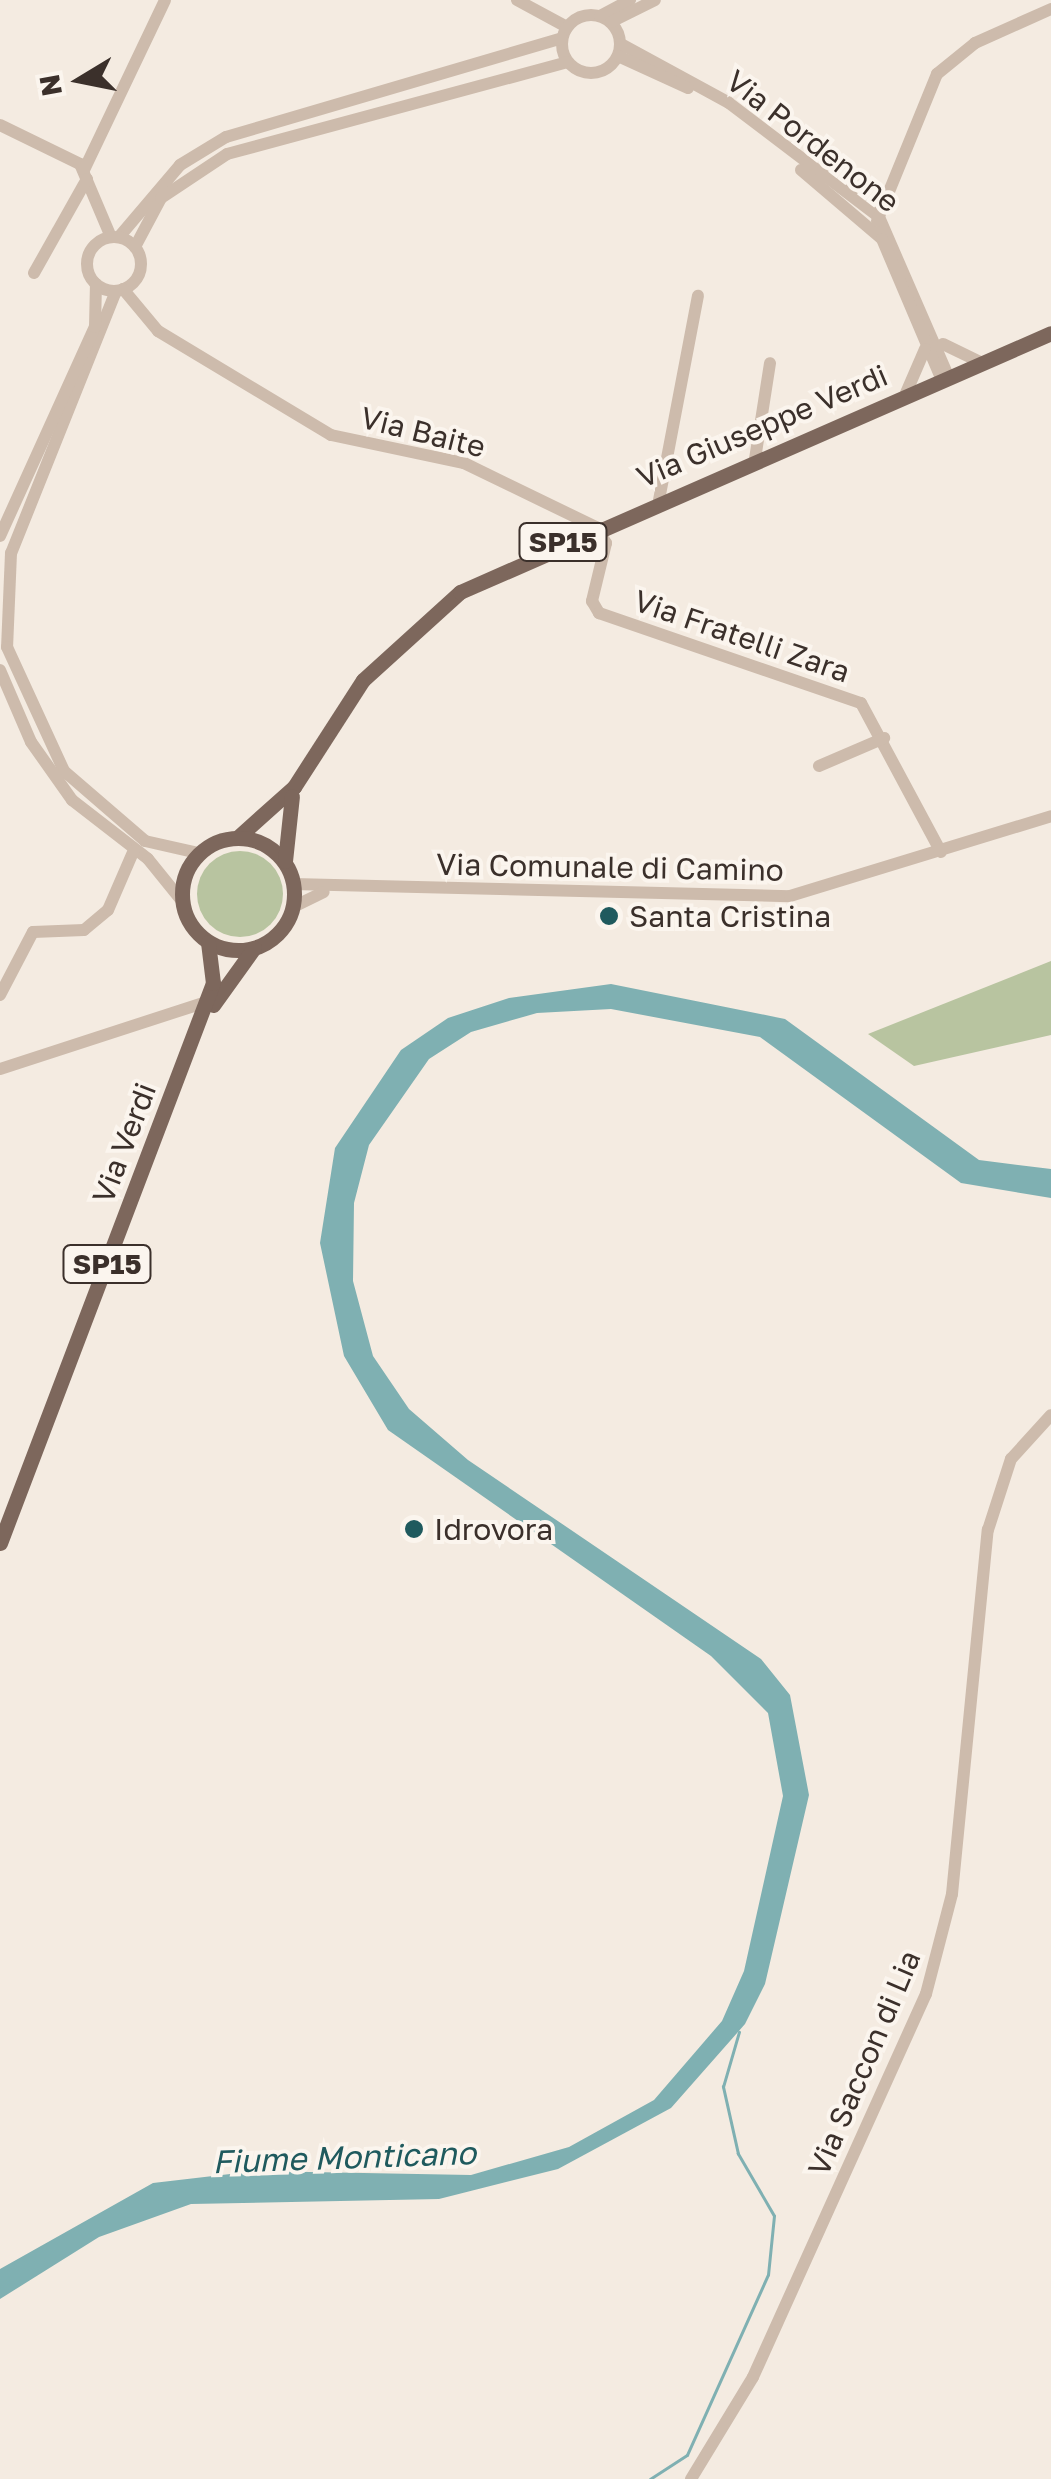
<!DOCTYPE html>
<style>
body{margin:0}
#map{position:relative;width:1051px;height:2479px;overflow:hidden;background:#f4ebe1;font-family:"Golos Text",sans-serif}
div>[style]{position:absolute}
.green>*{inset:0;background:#b8c4a0}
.round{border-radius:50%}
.water>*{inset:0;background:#7fb0b2}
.stream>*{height:2.5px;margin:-1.25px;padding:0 1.25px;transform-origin:1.25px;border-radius:1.25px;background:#7fb0b2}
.minor>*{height:12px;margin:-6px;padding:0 6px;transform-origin:6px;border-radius:6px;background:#cdbbac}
.minor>.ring{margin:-6px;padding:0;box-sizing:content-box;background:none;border:12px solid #cdbbac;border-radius:50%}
.major>*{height:15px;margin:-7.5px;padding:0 7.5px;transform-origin:7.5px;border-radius:7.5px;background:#7d675c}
.major>.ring{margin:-7.5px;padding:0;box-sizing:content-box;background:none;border:15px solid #7d675c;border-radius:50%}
.dots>*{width:28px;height:28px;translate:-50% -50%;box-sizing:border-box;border:5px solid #fbf5ee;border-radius:50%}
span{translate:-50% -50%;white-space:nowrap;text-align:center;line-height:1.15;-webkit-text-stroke:8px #fbf5ee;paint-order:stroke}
.shield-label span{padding:2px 8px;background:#fbf5ee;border:2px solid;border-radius:8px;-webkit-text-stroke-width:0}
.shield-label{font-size:28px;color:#3b302b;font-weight:700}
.street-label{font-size:30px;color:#3b302b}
.poi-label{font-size:30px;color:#3b302b}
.left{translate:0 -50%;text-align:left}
.water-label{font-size:32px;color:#1f5a5e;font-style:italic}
.north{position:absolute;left:30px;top:30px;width:100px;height:100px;-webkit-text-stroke:8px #fbf5ee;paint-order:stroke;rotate:260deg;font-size:28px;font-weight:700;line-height:40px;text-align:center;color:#3b302b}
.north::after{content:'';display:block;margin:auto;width:35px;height:45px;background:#3b302b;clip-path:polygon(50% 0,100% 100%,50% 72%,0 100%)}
</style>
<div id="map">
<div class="green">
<div class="round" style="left:197px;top:851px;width:86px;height:86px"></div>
<div style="clip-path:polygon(1051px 961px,1051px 1035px,914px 1066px,868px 1034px)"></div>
</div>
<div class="water">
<div style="clip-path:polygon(611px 984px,785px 1019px,979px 1160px,1051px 1169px,1051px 1198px,961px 1183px,760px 1037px,611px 1009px,537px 1013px,471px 1032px,429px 1059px,369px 1145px,354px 1203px,353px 1281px,373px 1356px,409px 1409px,468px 1460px,761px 1659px,790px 1695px,809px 1795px,765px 1984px,745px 2024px,671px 2108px,558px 2169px,439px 2199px,191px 2204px,99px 2237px,0 2299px,0 2269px,153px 2183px,256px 2171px,471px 2175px,569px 2147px,654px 2100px,722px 2021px,744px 1971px,783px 1796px,768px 1713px,711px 1656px,388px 1430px,344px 1356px,320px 1243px,335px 1148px,401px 1050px,448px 1018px,509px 998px)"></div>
</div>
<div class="stream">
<div style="left:650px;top:2479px;width:44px;rotate:-33deg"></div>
<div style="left:687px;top:2455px;width:197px;rotate:-65.8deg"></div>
<div style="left:768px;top:2275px;width:59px;rotate:-84.2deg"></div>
<div style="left:774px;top:2216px;width:72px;rotate:-120.1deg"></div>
<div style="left:738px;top:2154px;width:69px;rotate:-102.6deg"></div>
<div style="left:723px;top:2087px;width:57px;rotate:-73.8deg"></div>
</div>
<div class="minor">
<div style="left:517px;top:0;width:57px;rotate:28.4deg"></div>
<div class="ring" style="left:562px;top:15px;width:46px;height:46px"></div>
<div style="left:600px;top:16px;width:34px;rotate:-28deg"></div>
<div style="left:611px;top:22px;width:49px;rotate:-26.6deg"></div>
<div style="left:621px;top:44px;width:123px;rotate:28.6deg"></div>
<div style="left:729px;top:103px;width:188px;rotate:37.2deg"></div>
<div style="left:879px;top:217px;width:173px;rotate:66.5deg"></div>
<div style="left:618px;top:56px;width:77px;rotate:24.6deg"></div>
<div style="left:0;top:125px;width:89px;rotate:26deg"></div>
<div style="left:80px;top:164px;width:79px;rotate:67deg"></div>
<div style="left:84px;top:170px;width:188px;rotate:-64.5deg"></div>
<div style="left:801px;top:170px;width:106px;rotate:40.4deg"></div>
<div style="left:882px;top:239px;width:151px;rotate:67deg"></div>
<div style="left:877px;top:221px;width:159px;rotate:-67.8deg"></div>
<div style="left:937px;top:74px;width:49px;rotate:-39.2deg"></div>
<div style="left:975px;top:43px;width:83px;rotate:-24.1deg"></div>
<div style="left:119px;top:237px;width:94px;rotate:-49.7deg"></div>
<div style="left:180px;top:165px;width:54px;rotate:-31.3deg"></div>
<div style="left:226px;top:137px;width:350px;rotate:-16.4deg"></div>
<div class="ring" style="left:87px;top:237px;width:42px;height:42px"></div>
<div style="left:135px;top:247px;width:55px;rotate:-62deg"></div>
<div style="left:161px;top:198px;width:79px;rotate:-33.7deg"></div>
<div style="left:227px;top:154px;width:352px;rotate:-15.1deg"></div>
<div style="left:34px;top:273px;width:108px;rotate:-60.6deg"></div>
<div style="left:123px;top:289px;width:55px;rotate:50.2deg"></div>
<div style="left:158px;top:331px;width:202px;rotate:31deg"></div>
<div style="left:331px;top:435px;width:136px;rotate:11.9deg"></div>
<div style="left:464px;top:463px;width:147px;rotate:25.9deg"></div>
<div style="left:596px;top:527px;width:19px;rotate:58deg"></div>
<div style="left:606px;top:543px;width:60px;rotate:103.6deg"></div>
<div style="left:592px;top:601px;width:14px;rotate:60deg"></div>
<div style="left:599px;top:613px;width:277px;rotate:19deg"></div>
<div style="left:861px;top:703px;width:169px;rotate:61.8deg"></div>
<div style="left:116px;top:291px;width:282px;rotate:111.8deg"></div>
<div style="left:11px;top:553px;width:94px;rotate:92.4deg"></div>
<div style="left:7px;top:647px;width:136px;rotate:65.3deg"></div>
<div style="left:64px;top:771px;width:107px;rotate:40.8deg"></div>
<div style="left:145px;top:841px;width:54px;rotate:12.8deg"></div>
<div style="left:943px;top:344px;width:41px;rotate:25.9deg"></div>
<div style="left:906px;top:393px;width:48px;rotate:-66.6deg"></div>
<div style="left:755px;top:459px;width:97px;rotate:-81.1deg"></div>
<div style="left:659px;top:500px;width:208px;rotate:-79.2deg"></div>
<div style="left:0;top:536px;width:230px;rotate:-65.6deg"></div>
<div style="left:95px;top:327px;width:43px;rotate:-88.7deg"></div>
<div style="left:0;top:670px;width:78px;rotate:66.7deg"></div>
<div style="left:31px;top:742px;width:71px;rotate:54.7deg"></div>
<div style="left:72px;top:800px;width:96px;rotate:37.8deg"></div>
<div style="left:148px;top:859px;width:54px;rotate:51deg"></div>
<div style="left:819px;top:766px;width:71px;rotate:-23.3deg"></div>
<div style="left:293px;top:884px;width:497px;rotate:1.4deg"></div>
<div style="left:790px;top:896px;width:273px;rotate:-17deg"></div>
<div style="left:293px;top:907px;width:34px;rotate:-26deg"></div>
<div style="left:0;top:995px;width:71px;rotate:-62.4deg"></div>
<div style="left:33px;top:932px;width:51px;rotate:-2.2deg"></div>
<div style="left:84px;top:930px;width:31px;rotate:-40deg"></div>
<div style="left:108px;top:910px;width:65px;rotate:-66.6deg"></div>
<div style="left:0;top:1069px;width:217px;rotate:-18deg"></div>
<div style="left:691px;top:2479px;width:119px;rotate:-58.7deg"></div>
<div style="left:753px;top:2377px;width:420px;rotate:-65.7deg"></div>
<div style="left:926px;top:1994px;width:103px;rotate:-75.4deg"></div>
<div style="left:952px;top:1894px;width:366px;rotate:-84.4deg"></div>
<div style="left:988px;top:1530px;width:75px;rotate:-72.1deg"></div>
<div style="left:1011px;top:1459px;width:59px;rotate:-47.7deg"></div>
</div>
<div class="major">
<div style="left:238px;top:837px;width:75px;rotate:-41.8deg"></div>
<div style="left:294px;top:787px;width:127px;rotate:-57.2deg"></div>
<div style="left:363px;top:680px;width:131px;rotate:-42.2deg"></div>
<div style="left:460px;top:592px;width:645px;rotate:-23.66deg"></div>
<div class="ring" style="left:182px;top:838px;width:97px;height:97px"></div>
<div style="left:285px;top:861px;width:65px;rotate:-83.9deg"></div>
<div style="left:213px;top:1005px;width:70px;rotate:-54.3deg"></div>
<div style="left:0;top:1543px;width:599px;rotate:-69.18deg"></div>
<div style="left:213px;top:983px;width:41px;rotate:-97deg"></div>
</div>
<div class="dots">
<div style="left:609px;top:916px;background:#1f5a5e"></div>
<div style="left:414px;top:1529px;background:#1f5a5e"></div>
</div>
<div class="shield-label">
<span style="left:563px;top:542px">SP15</span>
<span style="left:107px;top:1264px">SP15</span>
</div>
<div class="street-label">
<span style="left:813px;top:141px;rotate:38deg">Via Pordenone</span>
<span style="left:762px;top:426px;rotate:-23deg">Via Giuseppe Verdi</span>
<span style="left:423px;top:432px;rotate:14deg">Via Baite</span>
<span style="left:742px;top:636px;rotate:19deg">Via Fratelli Zara</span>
<span style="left:610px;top:867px;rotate:1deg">Via Comunale di Camino</span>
<span style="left:124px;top:1143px;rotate:-69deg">Via Verdi</span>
<span style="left:864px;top:2063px;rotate:-67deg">Via Saccon di Lia</span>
</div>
<div class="poi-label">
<span class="left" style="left:629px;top:916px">Santa Cristina</span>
<span class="left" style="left:434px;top:1529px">Idrovora</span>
</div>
<div class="water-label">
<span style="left:344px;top:2157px;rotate:-2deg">Fiume Monticano</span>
</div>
<div class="north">N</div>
</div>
